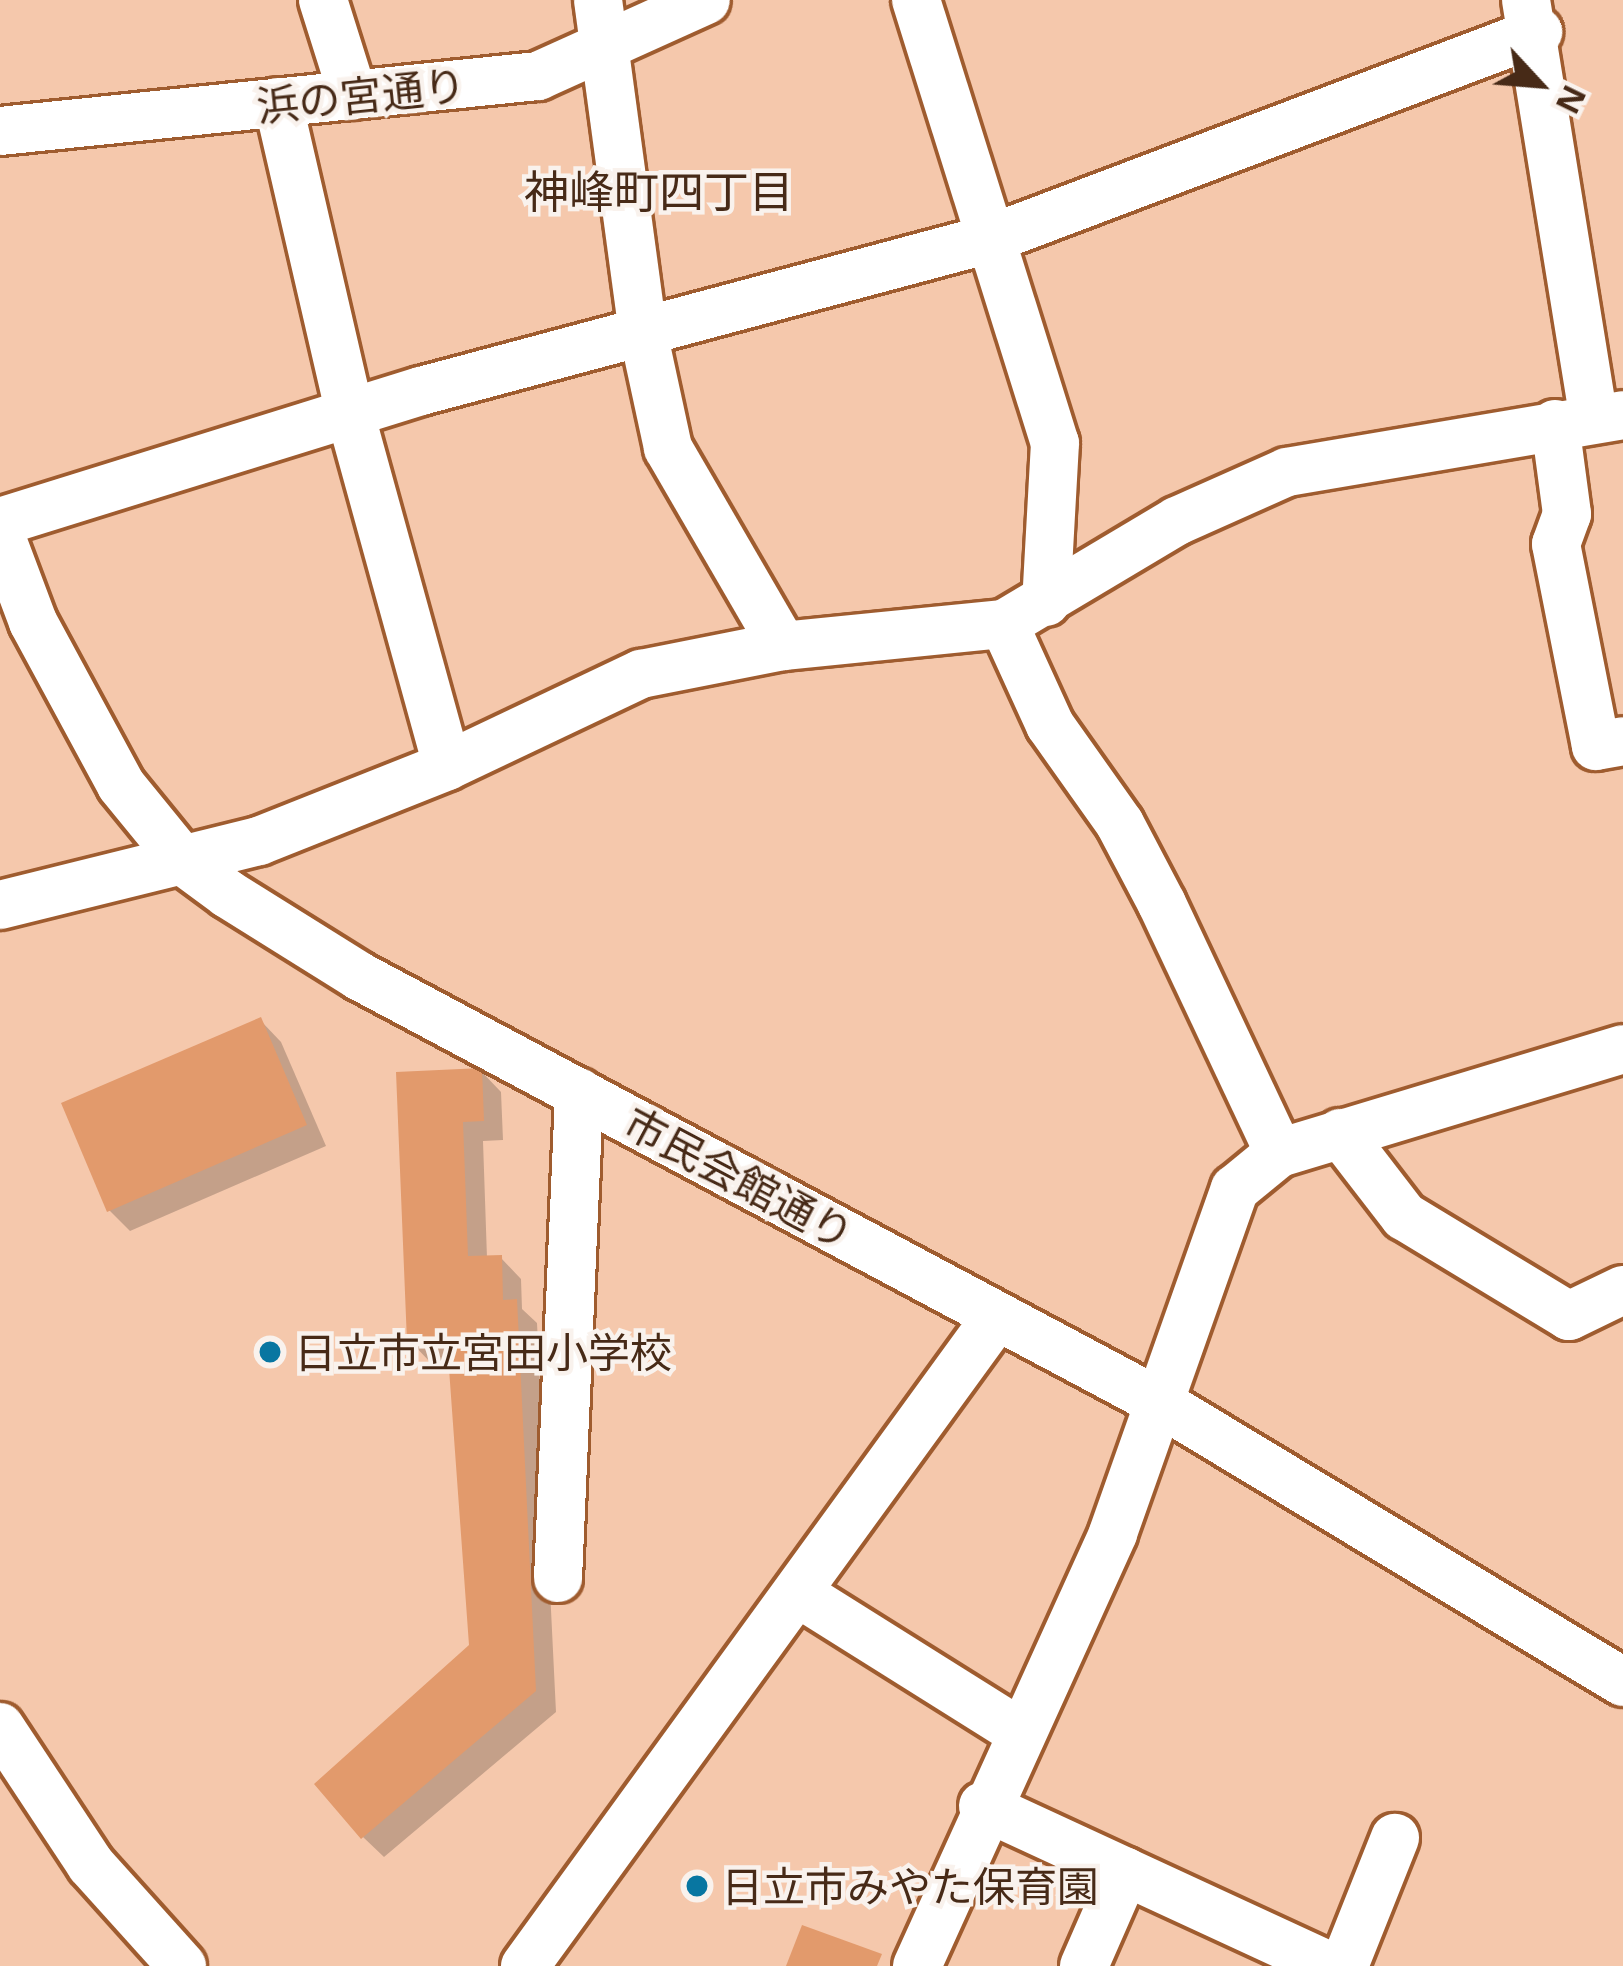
<!DOCTYPE html>
<meta charset="utf-8">
<style>
body{margin:0}
#map{position:relative;width:1623px;height:1966px;overflow:hidden;background:#f5c8ac;font-family:"Noto Sans","Noto Sans JP",sans-serif}
div>[style]{position:absolute}
.shadow>*{inset:0;background:#0003}
.building>*{inset:0;background:#e29a6c}
.roads{filter:drop-shadow(3px 0 #9f5c2f) drop-shadow(-3px 0 #9f5c2f) drop-shadow(0 3px #9f5c2f) drop-shadow(0 -3px #9f5c2f)}
.minor>*{height:48px;margin:-24px;padding:0 24px;transform-origin:24px;border-radius:24px;background:#fff}
.dots>*{width:33px;height:33px;translate:-50% -50%;box-sizing:border-box;border:6px solid #f9f2ed;border-radius:50%}
span{translate:-50% -50%;white-space:nowrap;text-align:center;line-height:1.15;-webkit-text-stroke:9px #f9f2ed;paint-order:stroke}
.street-label{font-size:42px;color:#472a17}
.poi-label{font-size:42px;color:#472a17}
.left{translate:0 -50%;text-align:left}
.neighbourhood-label{font-size:45px;color:#472a17}
.north{position:absolute;left:1479px;top:24px;width:120px;height:120px;-webkit-text-stroke:9px #f9f2ed;paint-order:stroke;rotate:116deg;font-size:33px;font-weight:700;line-height:48px;text-align:center;color:#472a17}
.north::after{content:'';display:block;margin:auto;width:42px;height:54px;background:#472a17;clip-path:polygon(50% 0,100% 100%,50% 72%,0 100%)}
</style>
<div id="map">
<div class="shadow">
<div style="clip-path:polygon(261px 1021px,281px 1042px,326px 1146px,130px 1231px,109px 1210px)"></div>
<div style="clip-path:polygon(481px 1071px,501px 1092px,503px 1140px,483px 1141px,487px 1258px,501px 1258px,521px 1279px,522px 1309px,537px 1323px,556px 1712px,384px 1857px,363px 1837px,472px 1646px,452px 1361px,430px 1362px,410px 1341px,400px 1075px)"></div>
</div>
<div class="building">
<div style="clip-path:polygon(261px 1017px,307px 1125px,107px 1212px,61px 1103px)"></div>
<div style="clip-path:polygon(482px 1068px,484px 1121px,463px 1122px,468px 1256px,502px 1255px,503px 1300px,517px 1299px,536px 1691px,361px 1839px,314px 1784px,469px 1645px,447px 1341px,407px 1342px,396px 1072px)"></div>
<div style="clip-path:polygon(802px 1925px,882px 1954px,877px 1966px,786px 1966px)"></div>
</div>
<div class="roads">
<div class="minor">
<div style="left:323px;top:0;width:100px;rotate:72.5deg"></div>
<div style="left:598px;top:0;width:335px;rotate:82.3deg"></div>
<div style="left:643px;top:332px;width:119px;rotate:77.8deg"></div>
<div style="left:668px;top:448px;width:229px;rotate:59.9deg"></div>
<div style="left:916px;top:0;width:464px;rotate:72.6deg"></div>
<div style="left:1055px;top:443px;width:159px;rotate:93.2deg"></div>
<div style="left:1526px;top:0;width:423px;rotate:80.8deg"></div>
<div style="left:278px;top:102px;width:319px;rotate:77deg"></div>
<div style="left:350px;top:413px;width:366px;rotate:74.6deg"></div>
<div style="left:0;top:131px;width:541px;rotate:-5.84deg"></div>
<div style="left:538px;top:76px;width:184px;rotate:-24.3deg"></div>
<div style="left:1555px;top:424px;width:91px;rotate:82.4deg"></div>
<div style="left:1567px;top:514px;width:32px;rotate:110deg"></div>
<div style="left:1556px;top:544px;width:206px;rotate:78.8deg"></div>
<div style="left:1596px;top:746px;width:27px;rotate:-10deg"></div>
<div style="left:0;top:522px;width:441px;rotate:-17.3deg"></div>
<div style="left:421px;top:391px;width:592px;rotate:-14.98deg"></div>
<div style="left:993px;top:238px;width:583px;rotate:-20.71deg"></div>
<div style="left:0;top:534px;width:94px;rotate:69.4deg"></div>
<div style="left:33px;top:622px;width:185px;rotate:61.6deg"></div>
<div style="left:121px;top:785px;width:98px;rotate:50.8deg"></div>
<div style="left:183px;top:861px;width:56px;rotate:36.3deg"></div>
<div style="left:228px;top:894px;width:155px;rotate:32deg"></div>
<div style="left:359px;top:976px;width:904px;rotate:28.04deg"></div>
<div style="left:1157px;top:1401px;width:544px;rotate:31.09deg"></div>
<div style="left:1004px;top:624px;width:111px;rotate:65.5deg"></div>
<div style="left:1050px;top:725px;width:121px;rotate:54.7deg"></div>
<div style="left:1120px;top:824px;width:90px;rotate:62.3deg"></div>
<div style="left:1162px;top:904px;width:275px;rotate:64.8deg"></div>
<div style="left:0;top:905px;width:267px;rotate:-13.9deg"></div>
<div style="left:259px;top:841px;width:202px;rotate:-21.7deg"></div>
<div style="left:447px;top:766px;width:215px;rotate:-25.4deg"></div>
<div style="left:641px;top:674px;width:145px;rotate:-11.2deg"></div>
<div style="left:783px;top:646px;width:222px;rotate:-5.7deg"></div>
<div style="left:1004px;top:624px;width:201px;rotate:-30.8deg"></div>
<div style="left:1177px;top:521px;width:120px;rotate:-24deg"></div>
<div style="left:1287px;top:472px;width:341px;rotate:-9.6deg"></div>
<div style="left:1340px;top:1133px;width:105px;rotate:52.4deg"></div>
<div style="left:1404px;top:1216px;width:193px;rotate:31.2deg"></div>
<div style="left:1569px;top:1316px;width:60px;rotate:-25.7deg"></div>
<div style="left:558px;top:1578px;width:486px;rotate:-87.5deg"></div>
<div style="left:798px;top:1593px;width:262px;rotate:32.1deg"></div>
<div style="left:0;top:1727px;width:165px;rotate:56.6deg"></div>
<div style="left:91px;top:1865px;width:136px;rotate:48deg"></div>
<div style="left:983px;top:1806px;width:381px;rotate:24.8deg"></div>
<div style="left:525px;top:1966px;width:803px;rotate:-54.01deg"></div>
<div style="left:917px;top:1966px;width:475px;rotate:-65.6deg"></div>
<div style="left:1113px;top:1533px;width:365px;rotate:-70.5deg"></div>
<div style="left:1235px;top:1189px;width:57px;rotate:-39.3deg"></div>
<div style="left:1279px;top:1153px;width:359px;rotate:-16.8deg"></div>
<div style="left:1084px;top:1966px;width:103px;rotate:-66.4deg"></div>
<div style="left:1344px;top:1966px;width:138px;rotate:-68.3deg"></div>
</div>
</div>
<div class="dots">
<div style="left:270px;top:1352px;background:#0876a1"></div>
<div style="left:697px;top:1886px;background:#0876a1"></div>
</div>
<div class="street-label">
<span style="left:361px;top:95px;rotate:-6deg">浜の宮通り</span>
<span style="left:739px;top:1178px;rotate:28deg">市民会館通り</span>
</div>
<div class="poi-label">
<span class="left" style="left:294px;top:1352px">日立市立宮田小学校</span>
<span class="left" style="left:721px;top:1886px">日立市みやた保育園</span>
</div>
<div class="neighbourhood-label">
<span style="left:659px;top:191px">神峰町四丁目</span>
</div>
<div class="north">N</div>
</div>
